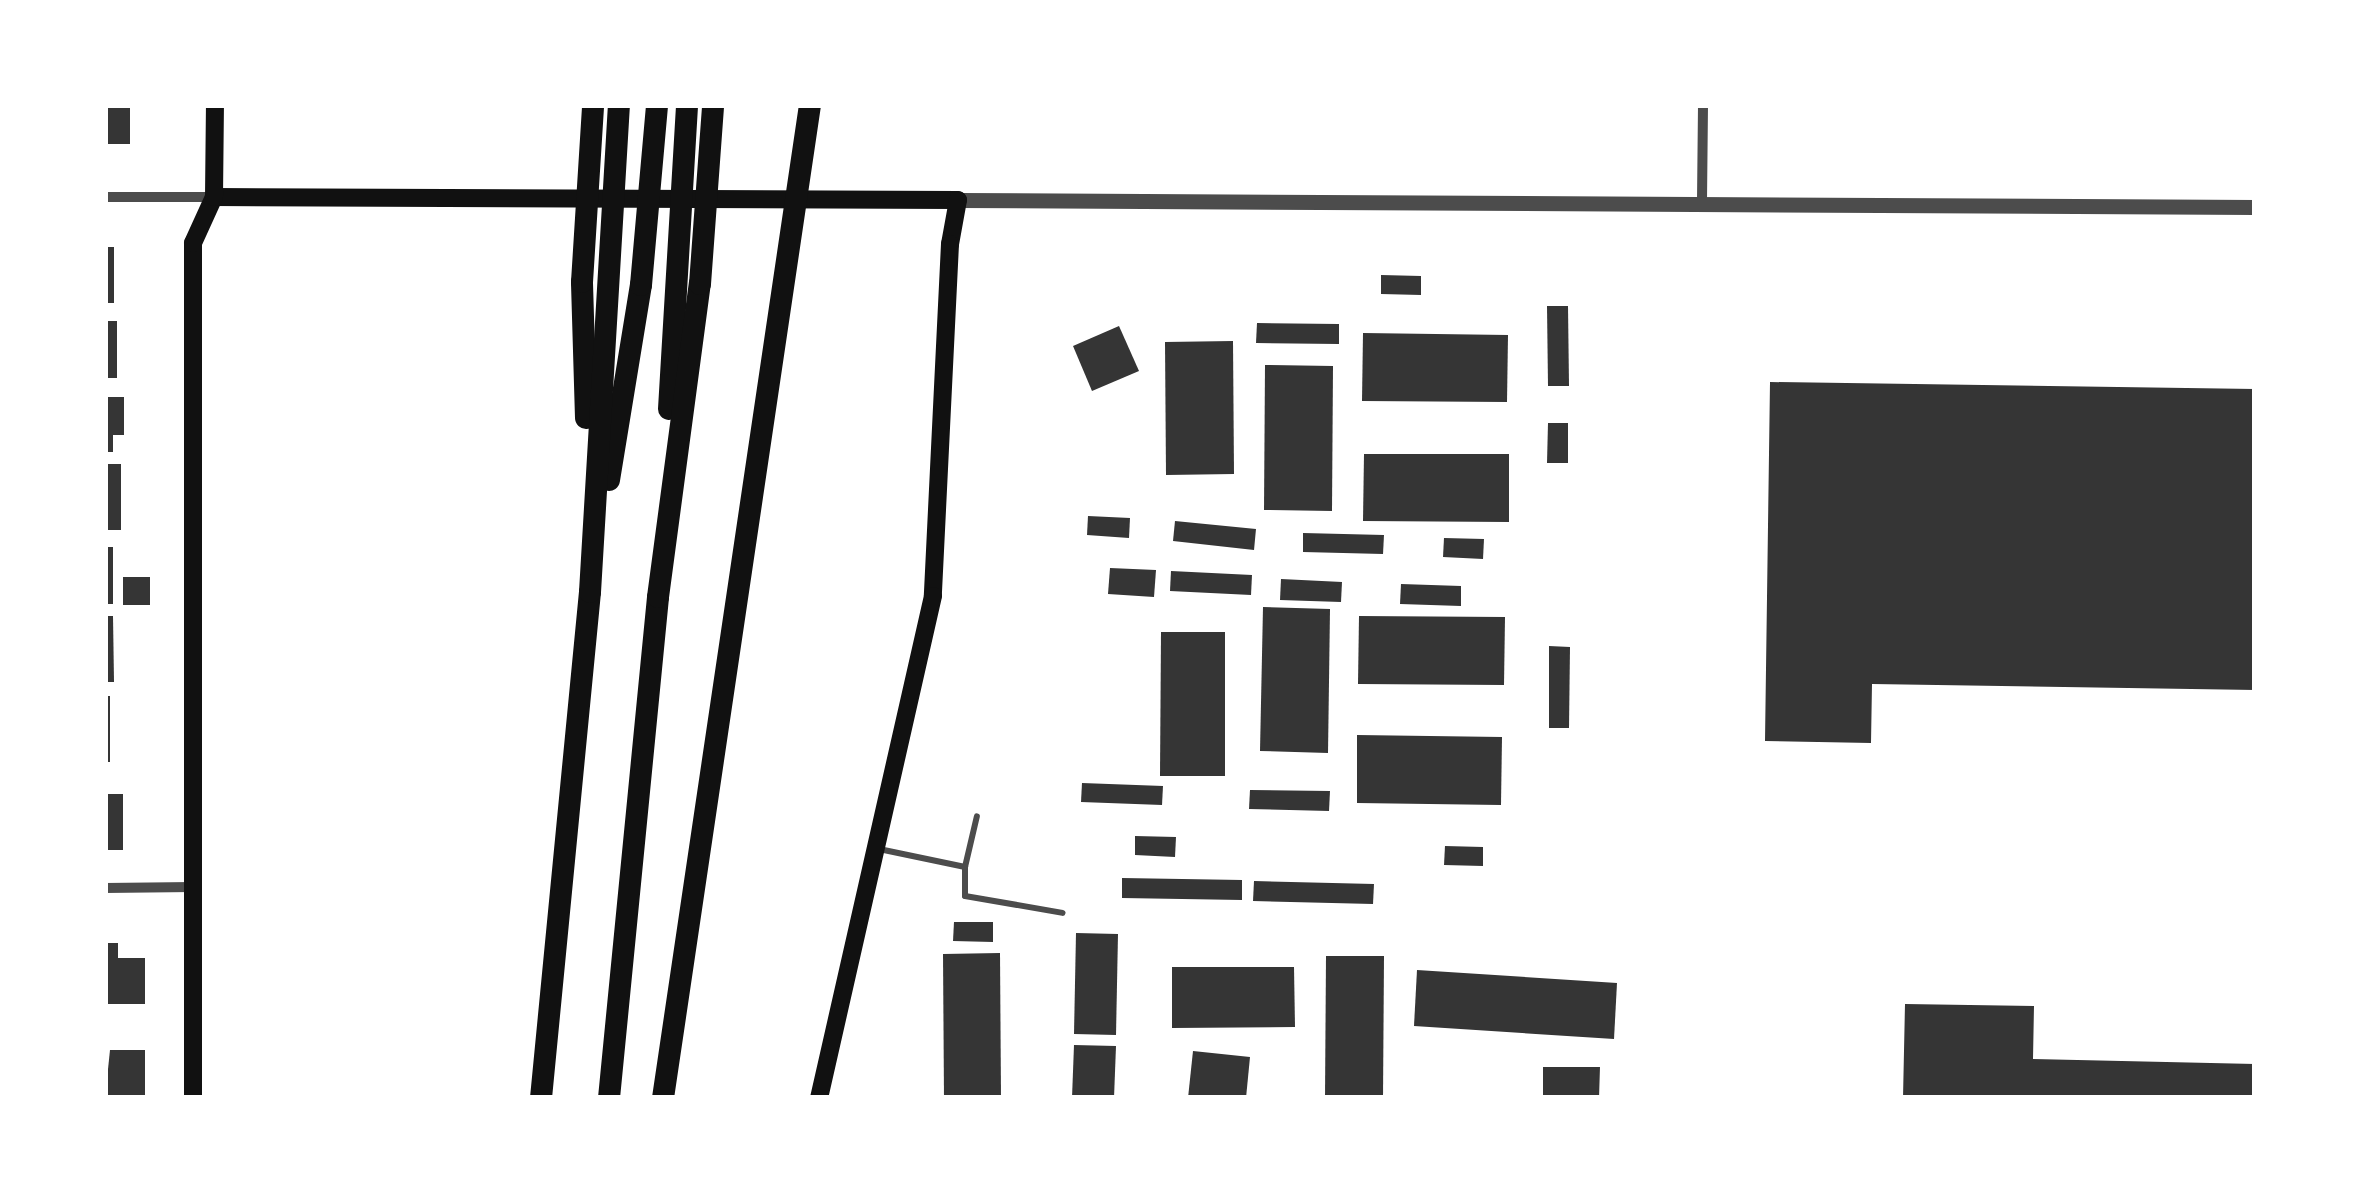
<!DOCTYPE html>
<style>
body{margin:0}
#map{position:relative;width:2360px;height:1203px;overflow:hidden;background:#fff;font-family:Jost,sans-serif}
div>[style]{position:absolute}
.building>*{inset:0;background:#353535}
.service>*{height:6px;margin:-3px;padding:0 3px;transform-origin:3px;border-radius:3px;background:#4c4c4c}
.minor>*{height:10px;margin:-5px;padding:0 5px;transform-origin:5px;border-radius:5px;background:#4c4c4c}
.tertiary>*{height:15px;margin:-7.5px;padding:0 7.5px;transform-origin:7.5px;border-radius:7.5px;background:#4c4c4c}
.secondary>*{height:18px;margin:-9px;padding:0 9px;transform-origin:9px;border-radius:9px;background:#111}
.motorway>*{height:22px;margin:-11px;padding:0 11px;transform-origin:11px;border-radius:11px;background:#111}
span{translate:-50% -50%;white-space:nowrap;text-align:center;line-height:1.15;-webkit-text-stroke:8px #fff;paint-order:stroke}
.frame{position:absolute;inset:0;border:108px solid #fff;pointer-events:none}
</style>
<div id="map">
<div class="building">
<div style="clip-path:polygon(105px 105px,130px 105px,130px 144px,105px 144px)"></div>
<div style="clip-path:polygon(105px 247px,114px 247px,114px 303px,105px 303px)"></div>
<div style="clip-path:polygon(1381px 275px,1421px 276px,1421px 295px,1381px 294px)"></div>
<div style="clip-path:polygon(1547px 306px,1568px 306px,1569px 386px,1548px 386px)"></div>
<div style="clip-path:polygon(105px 321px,117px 321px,117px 378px,105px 378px)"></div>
<div style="clip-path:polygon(1257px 323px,1339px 324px,1339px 344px,1256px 343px)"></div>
<div style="clip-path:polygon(1119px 326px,1139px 371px,1092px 391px,1073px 346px)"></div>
<div style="clip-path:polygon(1363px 333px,1508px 335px,1507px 402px,1362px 401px)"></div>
<div style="clip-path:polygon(1233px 341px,1234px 474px,1166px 475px,1165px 342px)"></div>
<div style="clip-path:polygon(1265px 365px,1333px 366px,1332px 511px,1264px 510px)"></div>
<div style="clip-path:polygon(1770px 382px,2255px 389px,2255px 690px,1872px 684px,1871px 743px,1765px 741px)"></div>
<div style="clip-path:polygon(105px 397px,124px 397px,124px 435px,113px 435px,113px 452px,105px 452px)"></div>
<div style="clip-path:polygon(1548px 423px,1568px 423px,1568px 463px,1547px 463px)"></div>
<div style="clip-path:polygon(1364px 454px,1509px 454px,1509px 522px,1363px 521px)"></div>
<div style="clip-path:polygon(105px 464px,121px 464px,121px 530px,105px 530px)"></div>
<div style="clip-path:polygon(1088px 516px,1130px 518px,1129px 538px,1087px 535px)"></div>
<div style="clip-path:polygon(1175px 521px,1256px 529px,1254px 550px,1173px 541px)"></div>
<div style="clip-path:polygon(1303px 533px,1384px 535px,1383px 554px,1303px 552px)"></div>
<div style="clip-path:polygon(1444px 538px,1484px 539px,1483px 559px,1443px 557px)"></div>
<div style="clip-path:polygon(105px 547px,113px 547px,113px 604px,105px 604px)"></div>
<div style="clip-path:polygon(1110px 568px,1156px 570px,1154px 597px,1108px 594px)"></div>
<div style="clip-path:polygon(1171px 571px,1252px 575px,1251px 595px,1170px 591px)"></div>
<div style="clip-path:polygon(123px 577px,150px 577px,150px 605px,123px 605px)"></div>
<div style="clip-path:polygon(1281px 579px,1342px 582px,1341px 602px,1280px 600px)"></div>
<div style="clip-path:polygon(1401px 584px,1461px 586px,1461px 606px,1400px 604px)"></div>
<div style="clip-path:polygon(1263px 607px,1330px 609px,1328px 753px,1260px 751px)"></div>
<div style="clip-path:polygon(105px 616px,113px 616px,114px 682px,105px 682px)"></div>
<div style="clip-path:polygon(1359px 616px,1505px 617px,1504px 685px,1358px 684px)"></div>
<div style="clip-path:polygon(1161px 632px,1225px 632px,1225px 776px,1160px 776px)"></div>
<div style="clip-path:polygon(1549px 646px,1570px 647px,1569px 728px,1549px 728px)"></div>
<div style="clip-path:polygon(105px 696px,110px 696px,110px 762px,105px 762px)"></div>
<div style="clip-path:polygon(1357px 735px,1502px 737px,1501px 805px,1357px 803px)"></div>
<div style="clip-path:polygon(1082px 783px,1163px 786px,1162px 805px,1081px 802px)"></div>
<div style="clip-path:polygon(1250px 790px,1330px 791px,1329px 811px,1249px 809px)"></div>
<div style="clip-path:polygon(105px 794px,123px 794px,123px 850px,105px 850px)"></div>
<div style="clip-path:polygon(1135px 836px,1176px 837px,1175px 857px,1135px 855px)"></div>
<div style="clip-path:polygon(1445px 846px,1483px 847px,1483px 866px,1444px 865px)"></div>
<div style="clip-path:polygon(1122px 878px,1242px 880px,1242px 900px,1122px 898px)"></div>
<div style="clip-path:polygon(1254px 881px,1374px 884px,1373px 904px,1253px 901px)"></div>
<div style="clip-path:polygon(954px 922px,993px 922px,993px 942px,953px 941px)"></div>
<div style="clip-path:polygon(1076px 933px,1118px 934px,1116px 1035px,1074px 1034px)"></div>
<div style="clip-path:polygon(105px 943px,118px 943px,118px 958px,145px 958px,145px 1004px,105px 1004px)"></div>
<div style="clip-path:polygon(1000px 953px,1001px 1098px,944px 1098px,943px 954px)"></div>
<div style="clip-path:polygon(1326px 956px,1384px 956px,1383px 1098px,1325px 1098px)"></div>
<div style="clip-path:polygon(1172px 967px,1294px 967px,1295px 1027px,1172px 1028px)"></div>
<div style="clip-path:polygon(1417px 970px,1617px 983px,1614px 1039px,1414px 1026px)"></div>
<div style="clip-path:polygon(1905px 1004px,2034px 1006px,2033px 1059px,2255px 1064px,2255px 1098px,1903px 1098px)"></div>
<div style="clip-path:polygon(1074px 1045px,1116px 1046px,1114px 1098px,1072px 1098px)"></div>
<div style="clip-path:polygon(110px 1050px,145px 1050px,145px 1098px,105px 1098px)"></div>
<div style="clip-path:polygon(1193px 1051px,1250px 1057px,1246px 1098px,1188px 1098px)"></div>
<div style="clip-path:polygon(1543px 1067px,1600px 1067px,1599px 1098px,1543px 1098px)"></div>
</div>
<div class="service">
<div style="left:879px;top:849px;width:88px;rotate:11.8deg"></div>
<div style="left:965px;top:867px;width:29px;rotate:90deg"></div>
<div style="left:965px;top:896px;width:99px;rotate:9.8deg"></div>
<div style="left:965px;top:867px;width:52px;rotate:-76.8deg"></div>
</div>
<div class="minor">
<div style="left:105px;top:197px;width:109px"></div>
<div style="left:1702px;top:201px;width:96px;rotate:-89.4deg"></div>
<div style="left:105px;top:888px;width:88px;rotate:-0.7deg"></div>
</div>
<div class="tertiary">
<div style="left:958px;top:200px;width:1297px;rotate:0.31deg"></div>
</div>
<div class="secondary">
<div style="left:214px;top:197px;width:744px;rotate:0.23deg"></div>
<div style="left:958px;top:200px;width:45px;rotate:100.3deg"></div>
<div style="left:950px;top:244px;width:352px;rotate:92.8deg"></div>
<div style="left:933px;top:596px;width:515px;rotate:102.79deg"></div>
<div style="left:193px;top:1098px;width:855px;rotate:-90deg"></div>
<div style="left:193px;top:243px;width:51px;rotate:-65.5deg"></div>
<div style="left:214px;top:197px;width:92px;rotate:-89.4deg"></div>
</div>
<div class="motorway">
<div style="left:669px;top:409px;width:305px;rotate:-86.6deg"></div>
<div style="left:586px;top:418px;width:136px;rotate:-91.7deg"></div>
<div style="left:582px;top:282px;width:177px;rotate:-86.4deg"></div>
<div style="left:609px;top:480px;width:198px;rotate:-80.7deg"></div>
<div style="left:641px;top:285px;width:181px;rotate:-84.9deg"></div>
<div style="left:541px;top:1098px;width:508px;rotate:-84.47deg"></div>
<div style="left:590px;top:592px;width:488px;rotate:-86.6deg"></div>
<div style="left:609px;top:1098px;width:503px;rotate:-84.41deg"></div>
<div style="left:658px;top:597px;width:316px;rotate:-82.4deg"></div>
<div style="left:700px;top:284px;width:179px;rotate:-85.8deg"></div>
<div style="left:663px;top:1098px;width:1004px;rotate:-81.58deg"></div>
</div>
<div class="frame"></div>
</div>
